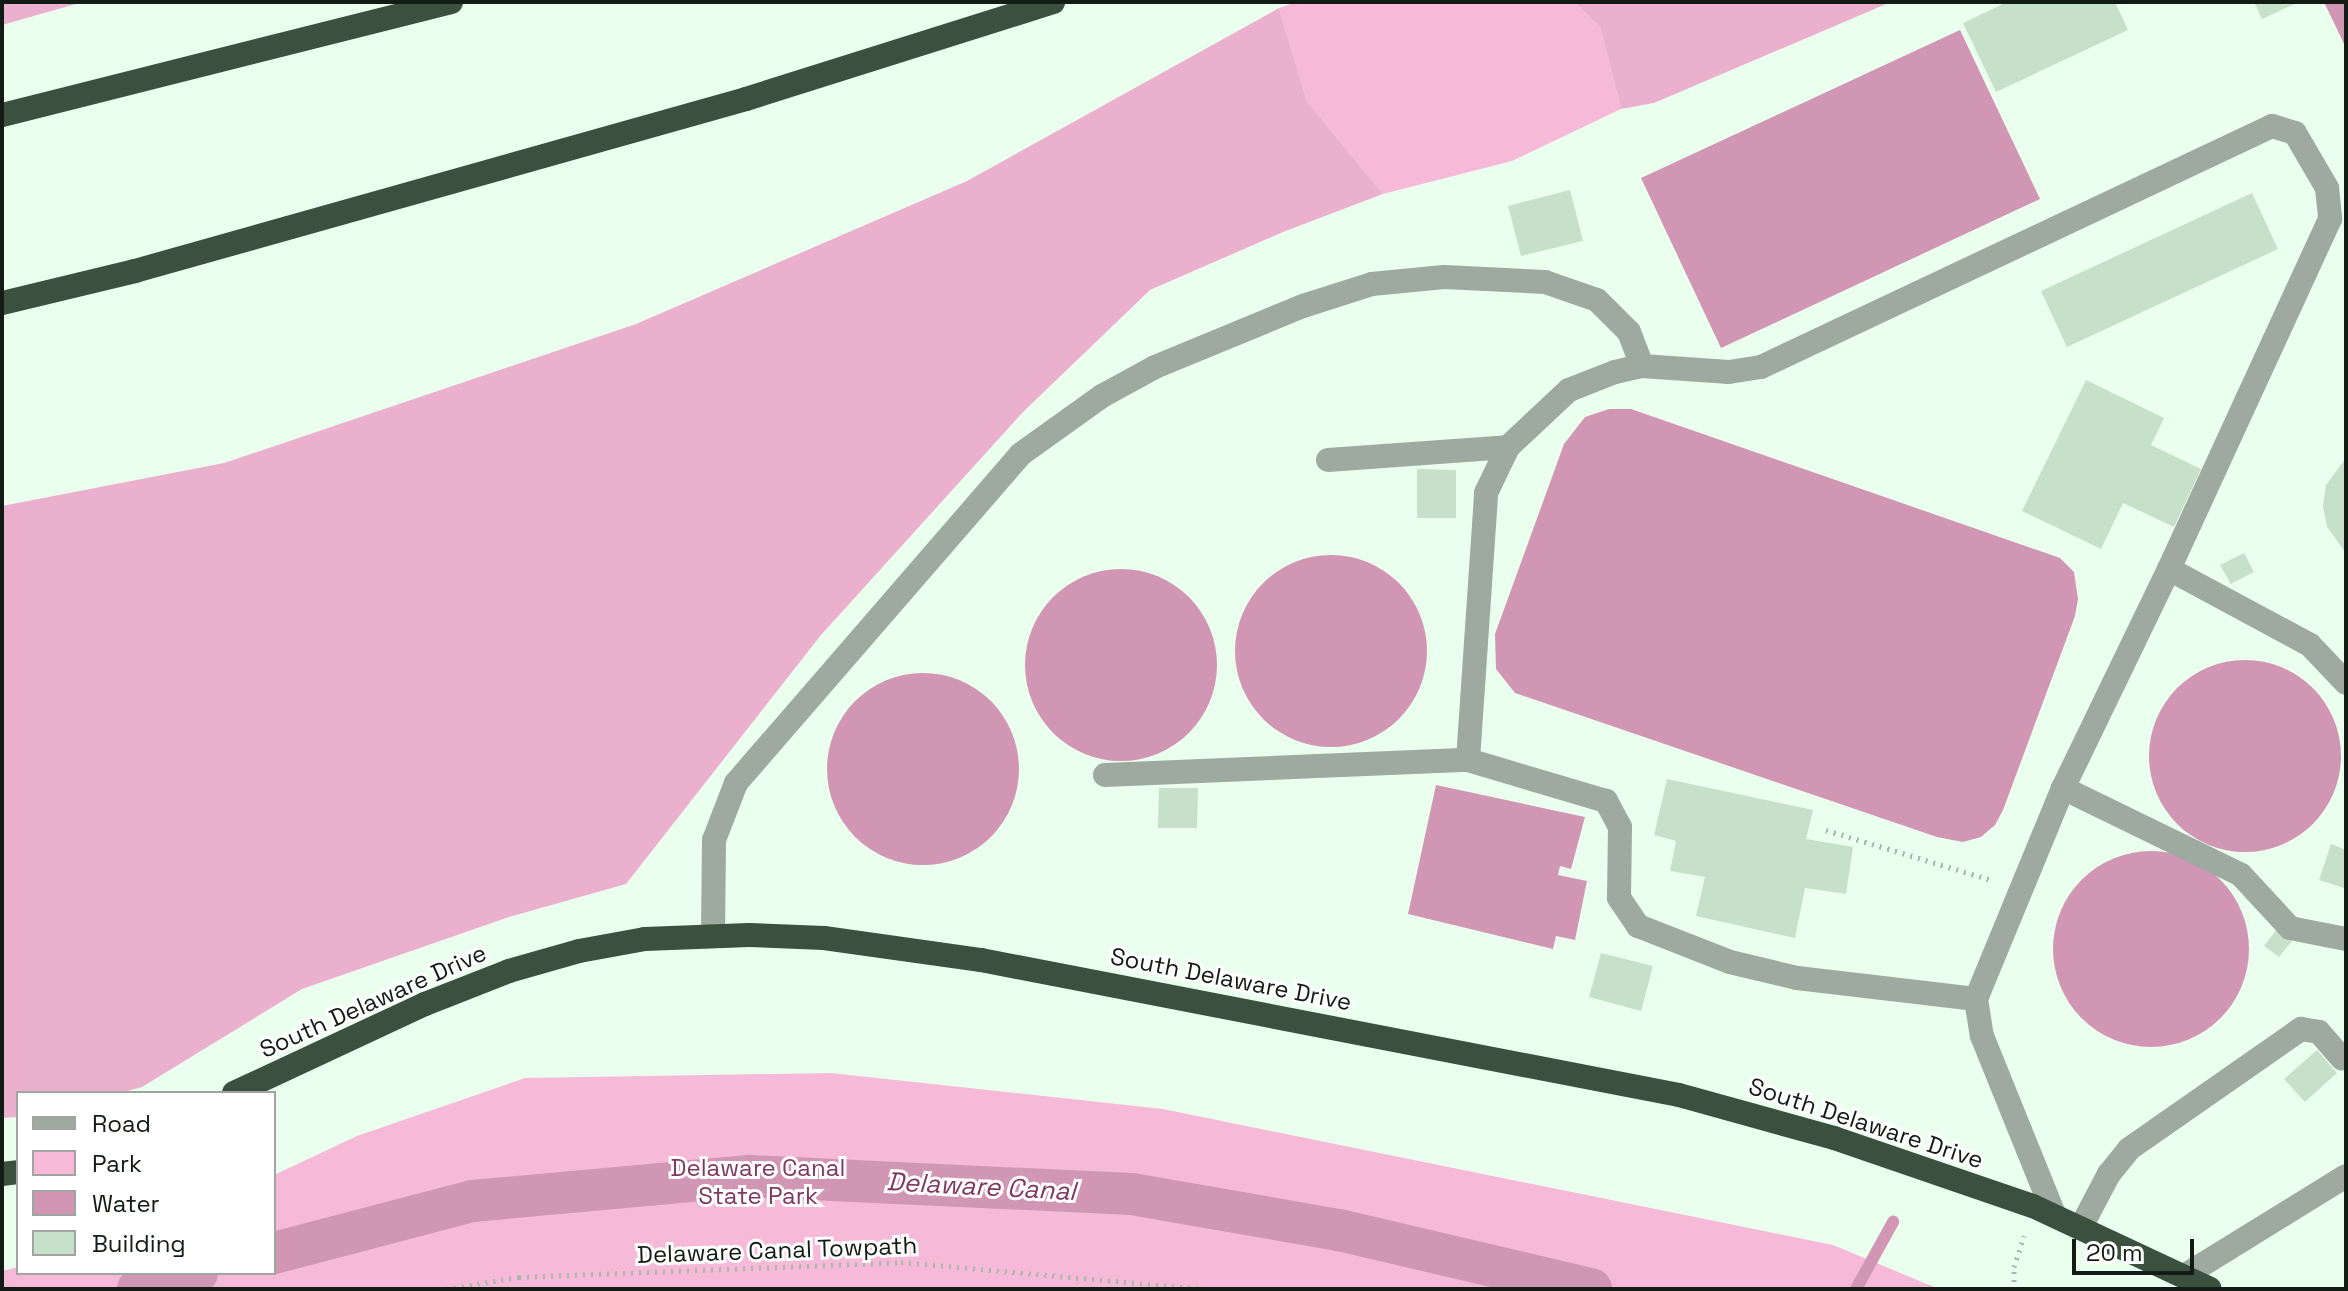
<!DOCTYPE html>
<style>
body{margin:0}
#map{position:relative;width:2348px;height:1291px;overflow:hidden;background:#eaffed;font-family:"Space Grotesk",sans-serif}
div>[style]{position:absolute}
.green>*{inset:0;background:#f6bad8}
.forest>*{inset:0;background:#ecb0cf}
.water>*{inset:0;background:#d196b4}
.round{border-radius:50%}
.stream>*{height:12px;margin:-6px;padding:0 6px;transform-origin:6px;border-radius:6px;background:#d196b4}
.canal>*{height:42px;margin:-21px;padding:0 21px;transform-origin:21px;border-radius:21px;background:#d196b4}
.building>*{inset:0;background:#c7e0ca}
.path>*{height:5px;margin-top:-2.5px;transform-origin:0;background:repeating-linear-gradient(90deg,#a6b8a9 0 2px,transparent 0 8px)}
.minor>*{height:24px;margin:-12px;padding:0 12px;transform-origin:12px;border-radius:12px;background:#9ea99f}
.highway>*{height:24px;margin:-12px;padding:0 12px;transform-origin:12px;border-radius:12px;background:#3b503e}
span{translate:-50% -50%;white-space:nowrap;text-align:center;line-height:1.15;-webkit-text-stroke:6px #fff;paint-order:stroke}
.street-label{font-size:24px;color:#131c14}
.park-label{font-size:24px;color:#803961}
.water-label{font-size:26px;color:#7f3861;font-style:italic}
.frame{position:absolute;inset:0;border:4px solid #131c14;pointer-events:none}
.legend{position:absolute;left:16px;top:1091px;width:260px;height:184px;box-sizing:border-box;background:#fff;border:2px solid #a1a4a1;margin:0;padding:10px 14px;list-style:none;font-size:24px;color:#131c14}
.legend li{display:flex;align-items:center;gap:16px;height:40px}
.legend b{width:40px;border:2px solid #a1a4a1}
.scale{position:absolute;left:2072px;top:1239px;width:122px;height:36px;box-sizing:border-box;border:4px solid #131c14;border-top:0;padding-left:10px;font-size:24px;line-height:28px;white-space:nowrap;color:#131c14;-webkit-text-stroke:6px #fff;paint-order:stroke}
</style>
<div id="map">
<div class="green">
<div style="clip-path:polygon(1296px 2px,1574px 2px,1600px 27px,1621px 109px,1512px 161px,1383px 194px,1307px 101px,1279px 8px)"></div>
<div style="clip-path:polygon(831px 1073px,1163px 1109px,1833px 1245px,1939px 1289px,2px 1289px,2px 1271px,18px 1267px,18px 1273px,274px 1273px,274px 1175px,357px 1136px,525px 1078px)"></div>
</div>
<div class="forest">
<div style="clip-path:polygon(2px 2px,83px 2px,2px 25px)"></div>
<div style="clip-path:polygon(1574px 2px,1891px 2px,1654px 103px,1621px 109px,1600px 27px)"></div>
<div style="clip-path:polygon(1279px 8px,1307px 101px,1383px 194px,1283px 232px,1150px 290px,1023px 412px,821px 635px,626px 884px,509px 917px,302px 989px,142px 1087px,120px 1093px,18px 1093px,18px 1117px,2px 1118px,2px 506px,224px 463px,636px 324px,967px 181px)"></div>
</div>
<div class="water">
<div style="clip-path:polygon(2324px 2px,2346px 2px,2346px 48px)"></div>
<div style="clip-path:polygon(1960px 30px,2040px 199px,1721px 348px,1641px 178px)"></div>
<div style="clip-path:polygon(1609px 409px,1631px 409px,2043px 552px,2060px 558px,2074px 572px,2078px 599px,2075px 616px,2003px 810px,1995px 825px,1981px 837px,1963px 842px,1937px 837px,1515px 693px,1496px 669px,1495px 634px,1564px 444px,1585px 417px)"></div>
<div class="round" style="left:1235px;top:555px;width:192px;height:192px"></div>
<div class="round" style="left:1025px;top:569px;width:192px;height:192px"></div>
<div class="round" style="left:2149px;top:660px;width:192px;height:192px"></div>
<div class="round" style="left:827px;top:673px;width:192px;height:192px"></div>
<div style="clip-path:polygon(1436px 785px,1585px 817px,1571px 869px,1560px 866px,1558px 875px,1587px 881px,1575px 940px,1556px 936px,1553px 949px,1408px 914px)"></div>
<div class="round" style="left:2053px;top:851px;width:196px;height:196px"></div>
</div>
<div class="stream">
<div style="left:1856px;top:1289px;width:77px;rotate:-61.1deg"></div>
</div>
<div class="canal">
<div style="left:274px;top:1253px;width:205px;rotate:-14.7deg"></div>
<div style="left:472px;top:1201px;width:278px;rotate:-5.2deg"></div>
<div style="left:749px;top:1176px;width:383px;rotate:2.7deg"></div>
<div style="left:1132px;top:1194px;width:210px;rotate:9.9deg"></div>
<div style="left:1339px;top:1230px;width:259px;rotate:13.2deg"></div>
<div style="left:138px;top:1289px;width:61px;rotate:-15.2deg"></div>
</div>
<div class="building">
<div style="clip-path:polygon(2007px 2px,2115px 2px,2128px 30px,1996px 92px,1963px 23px)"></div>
<div style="clip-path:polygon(2254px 2px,2299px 2px,2262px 19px)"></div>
<div style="clip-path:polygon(1570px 190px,1583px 241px,1521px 256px,1508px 206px)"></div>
<div style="clip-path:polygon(2252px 193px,2278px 249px,2067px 347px,2041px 291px)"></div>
<div style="clip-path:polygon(2086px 380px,2164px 418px,2151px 445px,2201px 469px,2174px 527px,2123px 503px,2101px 549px,2022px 511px)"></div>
<div style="clip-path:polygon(2346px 458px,2346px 553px,2327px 527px,2323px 506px,2326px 485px)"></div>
<div style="clip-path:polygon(1417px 469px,1456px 470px,1456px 518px,1417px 518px)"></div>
<div style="clip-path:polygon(2244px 553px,2254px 572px,2231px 584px,2220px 565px)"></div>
<div style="clip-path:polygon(1667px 779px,1813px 810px,1806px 839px,1853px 847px,1846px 894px,1805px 888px,1795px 938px,1696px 916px,1705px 877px,1670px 871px,1676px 841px,1654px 835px)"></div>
<div style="clip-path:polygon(1159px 788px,1198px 788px,1197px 828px,1158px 828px)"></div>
<div style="clip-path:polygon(2331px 844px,2346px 850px,2344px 888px,2319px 880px)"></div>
<div style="clip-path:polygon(2277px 929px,2292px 941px,2279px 957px,2264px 946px)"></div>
<div style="clip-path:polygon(1601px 953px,1653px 966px,1641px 1011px,1589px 997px)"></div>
<div style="clip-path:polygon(2317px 1050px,2337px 1073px,2305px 1102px,2284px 1079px)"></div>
</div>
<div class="path">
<div style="left:1826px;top:830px;width:173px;rotate:16.8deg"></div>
<div style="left:446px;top:1289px;width:74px;rotate:-9.3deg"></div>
<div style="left:519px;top:1277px;width:382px;rotate:-2.2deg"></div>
<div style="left:901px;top:1262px;width:306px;rotate:5.1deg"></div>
<div style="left:2014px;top:1289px;width:22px;rotate:-90deg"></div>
<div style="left:2014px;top:1267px;width:33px;rotate:-72deg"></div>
</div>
<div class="minor">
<div style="left:1328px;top:460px;width:180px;rotate:-4.1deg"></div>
<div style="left:2169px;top:569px;width:160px;rotate:28.3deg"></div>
<div style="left:2310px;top:645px;width:52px;rotate:46.5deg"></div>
<div style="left:1105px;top:775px;width:363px;rotate:-2.4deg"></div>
<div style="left:2063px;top:788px;width:198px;rotate:26deg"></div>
<div style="left:2241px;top:875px;width:72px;rotate:47.2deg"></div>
<div style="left:2290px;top:928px;width:57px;rotate:11.1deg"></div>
<div style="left:713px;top:935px;width:95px;rotate:-89.4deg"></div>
<div style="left:714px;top:840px;width:61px;rotate:-68.9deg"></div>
<div style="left:736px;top:783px;width:435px;rotate:-49.1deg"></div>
<div style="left:1021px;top:454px;width:100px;rotate:-35.6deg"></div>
<div style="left:1102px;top:396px;width:60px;rotate:-28.7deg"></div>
<div style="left:1155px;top:367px;width:160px;rotate:-22.4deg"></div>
<div style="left:1303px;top:306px;width:72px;rotate:-17.7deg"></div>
<div style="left:1372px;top:284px;width:72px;rotate:-5.6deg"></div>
<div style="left:1444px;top:277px;width:101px;rotate:2.8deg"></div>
<div style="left:1545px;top:282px;width:55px;rotate:19.1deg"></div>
<div style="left:1597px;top:300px;width:45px;rotate:45deg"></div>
<div style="left:1629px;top:332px;width:36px;rotate:69deg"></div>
<div style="left:1976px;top:999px;width:180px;rotate:-173.3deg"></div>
<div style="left:1797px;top:978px;width:69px;rotate:-166.6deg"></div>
<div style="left:1730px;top:962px;width:99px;rotate:-158.6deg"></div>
<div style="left:1638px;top:926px;width:34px;rotate:-124deg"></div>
<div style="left:1619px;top:898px;width:71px;rotate:-89.2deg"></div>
<div style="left:1620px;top:827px;width:30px;rotate:-118deg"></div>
<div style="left:1606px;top:801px;width:144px;rotate:-163.5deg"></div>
<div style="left:1468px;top:760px;width:268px;rotate:-86.1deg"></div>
<div style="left:1486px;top:493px;width:51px;rotate:-64.4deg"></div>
<div style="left:1508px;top:447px;width:83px;rotate:-43.1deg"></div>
<div style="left:1569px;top:390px;width:49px;rotate:-21.4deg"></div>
<div style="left:1615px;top:372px;width:28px;rotate:-13deg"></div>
<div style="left:1642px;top:366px;width:87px;rotate:3.9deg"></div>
<div style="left:1729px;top:372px;width:32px;rotate:-9deg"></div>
<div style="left:1761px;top:367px;width:565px;rotate:-25.25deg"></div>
<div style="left:2272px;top:126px;width:24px;rotate:17deg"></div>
<div style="left:2295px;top:133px;width:64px;rotate:59.8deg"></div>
<div style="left:2327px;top:188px;width:31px;rotate:84deg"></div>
<div style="left:2330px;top:219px;width:385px;rotate:114.7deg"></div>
<div style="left:2169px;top:569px;width:243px;rotate:115.8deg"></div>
<div style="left:2063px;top:788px;width:228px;rotate:112.4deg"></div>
<div style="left:1976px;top:999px;width:37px;rotate:81deg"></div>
<div style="left:1982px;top:1036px;width:192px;rotate:68deg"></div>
<div style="left:2081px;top:1227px;width:60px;rotate:-62.2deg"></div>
<div style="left:2109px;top:1174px;width:32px;rotate:-51deg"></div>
<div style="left:2129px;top:1149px;width:210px;rotate:-34.9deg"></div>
<div style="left:2301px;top:1029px;width:18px;rotate:9deg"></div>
<div style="left:2319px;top:1032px;width:35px;rotate:49deg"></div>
<div style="left:2184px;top:1276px;width:190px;rotate:-31.7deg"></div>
</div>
<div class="highway">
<div style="left:2px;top:115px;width:463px;rotate:-14.1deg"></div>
<div style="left:2px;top:303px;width:137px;rotate:-13.5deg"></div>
<div style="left:135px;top:271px;width:635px;rotate:-15.72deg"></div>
<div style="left:746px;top:99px;width:322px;rotate:-17.5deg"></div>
<div style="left:234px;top:1093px;width:211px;rotate:-25deg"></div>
<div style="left:425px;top:1004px;width:90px;rotate:-21.4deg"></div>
<div style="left:509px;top:971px;width:73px;rotate:-15.9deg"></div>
<div style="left:579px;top:951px;width:67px;rotate:-10.3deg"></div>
<div style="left:645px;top:939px;width:104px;rotate:-2.2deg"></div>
<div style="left:749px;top:935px;width:75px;rotate:2.3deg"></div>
<div style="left:824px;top:938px;width:159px;rotate:8deg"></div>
<div style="left:981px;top:960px;width:711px;rotate:10.95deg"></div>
<div style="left:1679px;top:1095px;width:161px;rotate:15.5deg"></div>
<div style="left:1834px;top:1138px;width:210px;rotate:18.9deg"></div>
<div style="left:2033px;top:1206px;width:195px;rotate:25.1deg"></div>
<div style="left:2px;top:1174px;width:16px;rotate:-7deg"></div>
</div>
<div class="street-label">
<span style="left:1231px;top:979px;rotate:11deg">South Delaware Drive</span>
<span style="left:373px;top:1001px;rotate:-24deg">South Delaware Drive</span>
<span style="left:1866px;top:1123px;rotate:18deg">South Delaware Drive</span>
<span style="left:777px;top:1250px;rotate:-2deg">Delaware Canal Towpath</span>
</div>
<div class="park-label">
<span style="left:758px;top:1182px">Delaware Canal<br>State Park</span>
</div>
<div class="water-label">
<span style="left:981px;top:1187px;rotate:3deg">Delaware Canal</span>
</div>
<div class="frame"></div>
<ul class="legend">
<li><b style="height:10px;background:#9ea99f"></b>Road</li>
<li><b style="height:22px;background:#f6bad8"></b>Park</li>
<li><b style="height:22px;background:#d196b4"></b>Water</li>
<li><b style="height:22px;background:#c7e0ca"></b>Building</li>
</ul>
<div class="scale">20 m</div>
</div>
